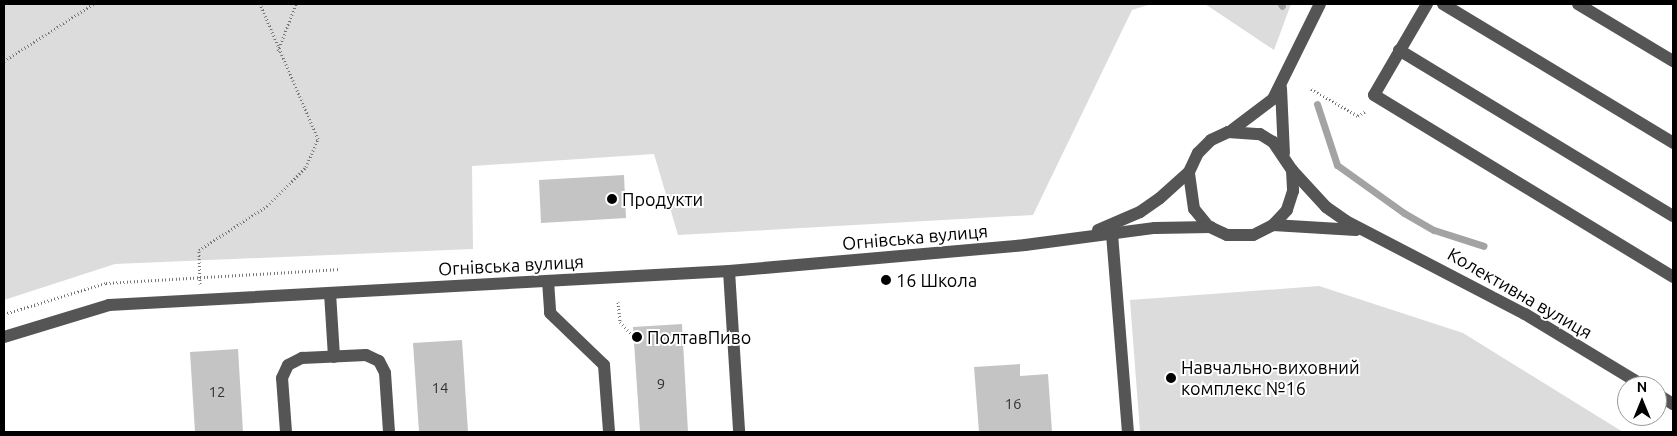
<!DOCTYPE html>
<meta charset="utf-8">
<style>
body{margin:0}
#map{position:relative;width:1677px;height:436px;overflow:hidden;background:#fff;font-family:Ubuntu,sans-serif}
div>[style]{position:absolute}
.green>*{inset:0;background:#dcdcdc}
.stream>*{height:7px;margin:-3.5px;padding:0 3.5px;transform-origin:3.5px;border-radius:3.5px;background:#a3a3a3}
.building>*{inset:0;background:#c4c4c4}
.path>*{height:3px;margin-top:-1.5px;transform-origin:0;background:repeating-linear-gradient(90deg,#777 0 1px,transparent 0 3.5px)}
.minor>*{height:12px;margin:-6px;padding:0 6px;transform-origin:6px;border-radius:6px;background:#555}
.dots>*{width:14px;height:14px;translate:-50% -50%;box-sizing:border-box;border:2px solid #fff;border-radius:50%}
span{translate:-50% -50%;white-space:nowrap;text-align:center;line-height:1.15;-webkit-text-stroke:4px #fff;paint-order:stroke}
.number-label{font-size:15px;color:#313131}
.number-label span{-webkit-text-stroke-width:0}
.poi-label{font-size:18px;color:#000}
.left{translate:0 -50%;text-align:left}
.street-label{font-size:18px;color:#000}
.frame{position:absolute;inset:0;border:5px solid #000;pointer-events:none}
.north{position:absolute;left:1617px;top:376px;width:50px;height:50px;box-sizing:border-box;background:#fff;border:1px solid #999;border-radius:50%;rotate:0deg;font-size:14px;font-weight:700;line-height:20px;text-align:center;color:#000}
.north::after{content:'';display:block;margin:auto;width:18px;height:22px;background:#000;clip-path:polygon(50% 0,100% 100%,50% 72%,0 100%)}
</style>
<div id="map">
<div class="green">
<div style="clip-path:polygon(4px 4px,1151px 4px,1132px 10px,1033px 215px,678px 235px,654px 154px,472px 166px,473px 249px,115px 264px,4px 300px)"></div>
<div style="clip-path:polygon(1205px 4px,1291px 4px,1274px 50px)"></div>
<div style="clip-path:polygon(1319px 286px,1463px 333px,1623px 432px,1140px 432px,1130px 300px)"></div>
</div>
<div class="stream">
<div style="left:1281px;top:4px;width:2px;rotate:63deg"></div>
<div style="left:1317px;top:104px;width:64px;rotate:71.8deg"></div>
<div style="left:1337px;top:165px;width:82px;rotate:35.6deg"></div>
<div style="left:1404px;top:213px;width:34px;rotate:30deg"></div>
<div style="left:1434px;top:230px;width:52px;rotate:17.7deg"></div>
</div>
<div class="building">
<div style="clip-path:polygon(624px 175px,626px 218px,541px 223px,539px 180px)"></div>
<div style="clip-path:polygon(682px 324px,688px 432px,640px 432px,633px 327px)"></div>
<div style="clip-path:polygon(462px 340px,468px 432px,419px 432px,413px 343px)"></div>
<div style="clip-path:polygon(238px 349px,243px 432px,195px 432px,190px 352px)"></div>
<div style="clip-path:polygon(1020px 364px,1020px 376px,1048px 374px,1052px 432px,979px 432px,974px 367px)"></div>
</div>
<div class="path">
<div style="left:278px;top:51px;width:50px;rotate:-69deg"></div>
<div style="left:4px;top:61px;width:106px;rotate:-32.6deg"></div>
<div style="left:1311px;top:89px;width:54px;rotate:29.9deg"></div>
<div style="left:1358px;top:116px;width:9px;rotate:-32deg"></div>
<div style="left:200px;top:284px;width:34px;rotate:-92deg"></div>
<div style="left:199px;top:250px;width:81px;rotate:-32.9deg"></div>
<div style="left:267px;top:206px;width:55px;rotate:-45deg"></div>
<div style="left:306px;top:167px;width:30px;rotate:-67deg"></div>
<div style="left:318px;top:139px;width:147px;rotate:-113.2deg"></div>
<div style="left:618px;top:302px;width:20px;rotate:84deg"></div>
<div style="left:620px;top:322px;width:21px;rotate:47deg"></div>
<div style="left:4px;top:314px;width:107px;rotate:-16.9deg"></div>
<div style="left:106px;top:283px;width:234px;rotate:-3.4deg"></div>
</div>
<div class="minor">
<div style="left:1427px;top:4px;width:105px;rotate:120.2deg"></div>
<div style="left:1374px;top:95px;width:350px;rotate:31.3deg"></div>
<div style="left:1443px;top:4px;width:269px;rotate:31.1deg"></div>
<div style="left:1578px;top:4px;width:111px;rotate:31deg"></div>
<div style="left:1399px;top:50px;width:320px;rotate:31.2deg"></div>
<div style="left:1281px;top:88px;width:65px;rotate:87.4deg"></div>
<div style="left:1232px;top:130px;width:51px;rotate:-37.1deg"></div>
<div style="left:1273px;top:99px;width:106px;rotate:-63.7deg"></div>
<div style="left:1292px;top:170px;width:50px;rotate:47.4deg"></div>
<div style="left:1326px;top:207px;width:24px;rotate:35deg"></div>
<div style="left:1346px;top:221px;width:202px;rotate:27.5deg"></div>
<div style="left:1525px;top:314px;width:139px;rotate:31.2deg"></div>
<div style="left:1273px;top:225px;width:83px;rotate:3.4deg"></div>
<div style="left:1098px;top:230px;width:46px;rotate:-23.2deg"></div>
<div style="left:1140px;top:212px;width:24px;rotate:-35deg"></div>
<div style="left:1160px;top:198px;width:39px;rotate:-42deg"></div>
<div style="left:1189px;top:172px;width:21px;rotate:-65deg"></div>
<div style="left:1198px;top:153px;width:18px;rotate:-45deg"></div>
<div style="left:1211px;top:140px;width:19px;rotate:-25deg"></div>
<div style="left:1228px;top:132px;width:32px;rotate:4deg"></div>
<div style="left:1260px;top:134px;width:15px;rotate:32deg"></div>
<div style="left:1273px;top:142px;width:34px;rotate:56deg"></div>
<div style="left:1292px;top:170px;width:21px;rotate:87deg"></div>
<div style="left:1293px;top:191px;width:20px;rotate:108deg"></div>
<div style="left:1287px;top:210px;width:21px;rotate:133deg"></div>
<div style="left:1273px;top:225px;width:22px;rotate:153deg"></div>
<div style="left:1253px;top:235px;width:26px;rotate:180deg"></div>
<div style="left:1227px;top:235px;width:21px;rotate:-155deg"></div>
<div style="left:1208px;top:226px;width:22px;rotate:-129deg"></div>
<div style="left:1194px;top:209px;width:37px;rotate:-98deg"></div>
<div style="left:1112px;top:234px;width:199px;rotate:85.4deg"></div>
<div style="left:729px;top:271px;width:161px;rotate:86.4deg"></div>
<div style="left:548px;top:281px;width:32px;rotate:86deg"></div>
<div style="left:550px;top:313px;width:75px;rotate:43.9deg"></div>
<div style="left:604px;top:365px;width:67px;rotate:85.7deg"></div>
<div style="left:330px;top:293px;width:64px;rotate:86.4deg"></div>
<div style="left:4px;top:337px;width:110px;rotate:-16.9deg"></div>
<div style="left:109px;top:305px;width:621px;rotate:-3.14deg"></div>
<div style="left:729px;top:271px;width:297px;rotate:-5deg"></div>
<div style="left:1025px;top:245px;width:131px;rotate:-7.5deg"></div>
<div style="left:1155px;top:228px;width:56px;rotate:-1deg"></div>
<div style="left:1657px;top:394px;width:19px;rotate:32deg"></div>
<div style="left:286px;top:432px;width:54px;rotate:-94.2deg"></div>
<div style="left:282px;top:378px;width:14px;rotate:-65deg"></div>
<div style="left:288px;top:365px;width:16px;rotate:-27deg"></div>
<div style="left:302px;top:358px;width:64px;rotate:-2.7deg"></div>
<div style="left:366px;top:355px;width:14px;rotate:25deg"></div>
<div style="left:379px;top:361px;width:13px;rotate:63deg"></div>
<div style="left:385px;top:373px;width:59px;rotate:86.1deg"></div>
</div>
<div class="dots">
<div style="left:612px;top:199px;background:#000"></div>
<div style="left:886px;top:280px;background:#000"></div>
<div style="left:637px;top:337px;background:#000"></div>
<div style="left:1171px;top:378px;background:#000"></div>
</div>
<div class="number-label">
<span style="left:661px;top:384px">9</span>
<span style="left:440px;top:388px">14</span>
<span style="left:217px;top:392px">12</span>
<span style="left:1013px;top:404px">16</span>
</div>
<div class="poi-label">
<span class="left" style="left:622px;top:199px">Продукти</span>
<span class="left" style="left:896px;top:280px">16 Школа</span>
<span class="left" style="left:647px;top:337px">ПолтавПиво</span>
<span class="left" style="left:1181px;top:378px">Навчально-виховний<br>комплекс №16</span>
</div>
<div class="street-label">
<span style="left:915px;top:237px;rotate:-5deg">Огнівська вулиця</span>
<span style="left:511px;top:265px;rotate:-3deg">Огнівська вулиця</span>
<span style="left:1520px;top:293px;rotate:30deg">Колективна вулиця</span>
</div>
<div class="frame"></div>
<div class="north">N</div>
</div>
